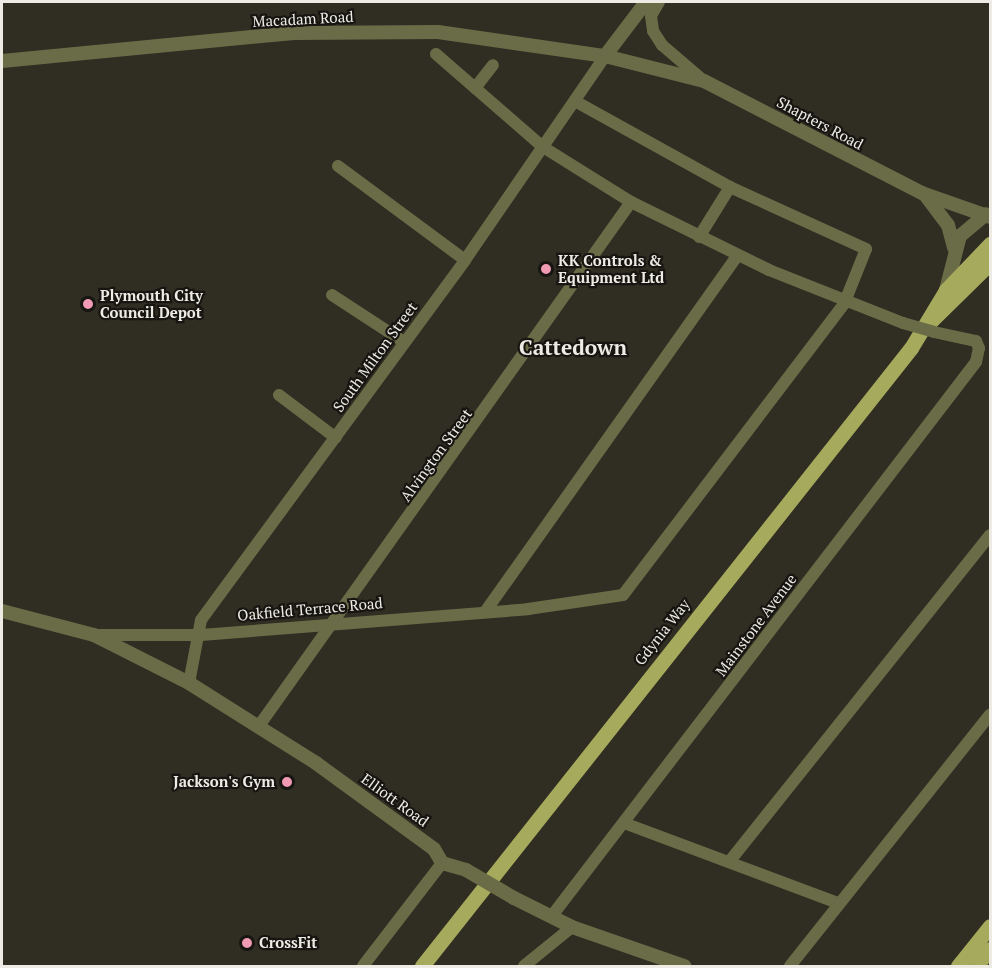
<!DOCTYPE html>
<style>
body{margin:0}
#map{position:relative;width:992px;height:968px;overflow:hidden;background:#302d22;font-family:"PT Serif",serif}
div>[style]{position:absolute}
.minor>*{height:12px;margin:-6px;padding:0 6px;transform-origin:6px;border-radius:6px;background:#6a6c48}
.tertiary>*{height:14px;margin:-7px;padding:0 7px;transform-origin:7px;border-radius:7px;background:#6a6c48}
.primary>*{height:15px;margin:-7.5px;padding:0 7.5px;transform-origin:7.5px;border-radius:7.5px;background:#a6aa5c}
.minor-bridge>*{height:12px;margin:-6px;padding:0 6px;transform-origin:6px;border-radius:6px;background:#6a6c48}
.tertiary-bridge>*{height:14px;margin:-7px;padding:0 7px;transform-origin:7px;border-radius:7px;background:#6a6c48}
.dots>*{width:16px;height:16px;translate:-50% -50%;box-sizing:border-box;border:3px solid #171511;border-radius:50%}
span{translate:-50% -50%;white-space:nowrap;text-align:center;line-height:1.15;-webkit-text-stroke:4.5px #171511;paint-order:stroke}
.street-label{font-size:15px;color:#edebe4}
.poi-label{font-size:15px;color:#edebe4;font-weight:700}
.left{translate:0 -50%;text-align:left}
.right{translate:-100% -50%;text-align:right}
.district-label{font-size:21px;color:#edebe4;font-weight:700}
.frame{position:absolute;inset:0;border:3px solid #edebe4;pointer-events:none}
</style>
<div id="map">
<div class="minor">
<div style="left:659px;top:2px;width:16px;rotate:120deg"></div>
<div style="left:651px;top:16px;width:15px;rotate:82deg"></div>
<div style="left:653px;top:31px;width:17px;rotate:57deg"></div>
<div style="left:662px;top:45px;width:55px;rotate:40.6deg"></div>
<div style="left:436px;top:54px;width:142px;rotate:41deg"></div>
<div style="left:543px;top:147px;width:104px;rotate:32deg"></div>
<div style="left:631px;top:202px;width:154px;rotate:26.2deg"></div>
<div style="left:769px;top:270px;width:144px;rotate:21.6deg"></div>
<div style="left:475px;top:88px;width:29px;rotate:-52deg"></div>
<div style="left:338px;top:166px;width:158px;rotate:36.5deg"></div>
<div style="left:699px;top:237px;width:59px;rotate:-58.2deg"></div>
<div style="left:332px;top:295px;width:86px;rotate:33.1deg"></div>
<div style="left:934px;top:332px;width:43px;rotate:12.1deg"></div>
<div style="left:976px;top:341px;width:8px;rotate:67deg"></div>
<div style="left:279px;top:395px;width:71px;rotate:37deg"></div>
<div style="left:485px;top:612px;width:436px;rotate:-54.7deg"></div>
<div style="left:94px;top:635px;width:107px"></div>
<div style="left:201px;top:635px;width:328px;rotate:-4.5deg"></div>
<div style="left:528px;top:609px;width:96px;rotate:-8.4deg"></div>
<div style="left:623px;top:595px;width:365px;rotate:-52.8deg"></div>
<div style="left:844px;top:304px;width:59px;rotate:-68.2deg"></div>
<div style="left:866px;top:249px;width:149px;rotate:-155.5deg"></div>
<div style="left:730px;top:187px;width:177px;rotate:-151deg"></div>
<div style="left:189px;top:683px;width:64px;rotate:-79.2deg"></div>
<div style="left:201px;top:620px;width:446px;rotate:-53.7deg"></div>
<div style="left:465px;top:260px;width:247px;rotate:-55.5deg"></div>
<div style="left:261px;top:723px;width:639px;rotate:-54.62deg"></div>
<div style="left:624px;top:823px;width:228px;rotate:20.5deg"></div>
<div style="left:729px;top:862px;width:418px;rotate:-51.4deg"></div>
<div style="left:551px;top:917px;width:699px;rotate:-52.56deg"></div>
<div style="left:976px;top:362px;width:14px;rotate:-78deg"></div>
<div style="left:363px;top:966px;width:130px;rotate:-52.5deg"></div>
<div style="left:524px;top:966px;width:62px;rotate:-39.1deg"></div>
<div style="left:790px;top:966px;width:321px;rotate:-51.5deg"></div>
</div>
<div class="tertiary">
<div style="left:605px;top:56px;width:68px;rotate:-52.8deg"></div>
<div style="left:2px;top:61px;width:293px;rotate:-5.5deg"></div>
<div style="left:294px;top:33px;width:144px;rotate:-0.4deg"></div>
<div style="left:438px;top:32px;width:169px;rotate:8.2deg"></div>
<div style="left:605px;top:56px;width:102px;rotate:14.2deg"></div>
<div style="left:704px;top:81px;width:245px;rotate:27.2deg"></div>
<div style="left:922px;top:193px;width:72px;rotate:19.4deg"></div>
<div style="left:926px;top:196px;width:36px;rotate:53deg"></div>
<div style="left:948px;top:225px;width:24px;rotate:75deg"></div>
<div style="left:946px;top:290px;width:56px;rotate:-75.5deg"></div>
<div style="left:960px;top:236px;width:34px;rotate:-40deg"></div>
<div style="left:2px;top:611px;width:95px;rotate:14.6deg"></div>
<div style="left:94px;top:635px;width:106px;rotate:26.8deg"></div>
<div style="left:189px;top:683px;width:150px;rotate:32.2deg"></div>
<div style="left:316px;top:763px;width:146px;rotate:36.1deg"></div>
<div style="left:434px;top:849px;width:16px;rotate:60deg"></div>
<div style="left:442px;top:863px;width:25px;rotate:16deg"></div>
<div style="left:514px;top:898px;width:65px;rotate:26.6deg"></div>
<div style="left:572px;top:927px;width:119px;rotate:19.2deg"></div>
</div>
<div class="primary">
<div style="left:931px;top:321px;width:83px;rotate:-44.5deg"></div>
<div style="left:422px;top:966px;width:788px;rotate:-51.65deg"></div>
<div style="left:911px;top:348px;width:68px;rotate:-58.9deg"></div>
<div style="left:946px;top:290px;width:64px;rotate:-46.3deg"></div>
<div style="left:958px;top:966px;width:51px;rotate:-51.3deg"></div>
<div style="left:976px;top:966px;width:22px;rotate:-51deg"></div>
</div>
<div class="minor-bridge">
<div style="left:903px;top:323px;width:32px;rotate:16deg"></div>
</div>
<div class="tertiary-bridge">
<div style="left:466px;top:870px;width:56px;rotate:30.3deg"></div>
</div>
<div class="dots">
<div style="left:546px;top:269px;background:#f19ab3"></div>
<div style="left:88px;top:304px;background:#f19ab3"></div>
<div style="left:287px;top:782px;background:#f19ab3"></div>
<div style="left:247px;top:943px;background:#f19ab3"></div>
</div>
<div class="street-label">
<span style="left:303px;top:19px;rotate:-3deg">Macadam Road</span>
<span style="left:820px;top:123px;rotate:28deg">Shapters Road</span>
<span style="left:375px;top:357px;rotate:-54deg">South Milton Street</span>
<span style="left:436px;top:455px;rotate:-54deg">Alvington Street</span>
<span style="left:310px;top:609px;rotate:-5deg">Oakfield Terrace Road</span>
<span style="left:756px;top:625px;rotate:-53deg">Mainstone Avenue</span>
<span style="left:662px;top:632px;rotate:-52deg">Gdynia Way</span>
<span style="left:395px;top:800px;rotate:36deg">Elliott Road</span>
</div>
<div class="poi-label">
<span class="left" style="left:558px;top:269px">KK Controls &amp;<br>Equipment Ltd</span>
<span class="left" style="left:100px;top:304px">Plymouth City<br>Council Depot</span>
<span class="right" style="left:275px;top:782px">Jackson's Gym</span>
<span class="left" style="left:259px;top:943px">CrossFit</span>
</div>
<div class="district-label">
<span style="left:573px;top:347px">Cattedown</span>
</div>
<div class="frame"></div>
</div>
